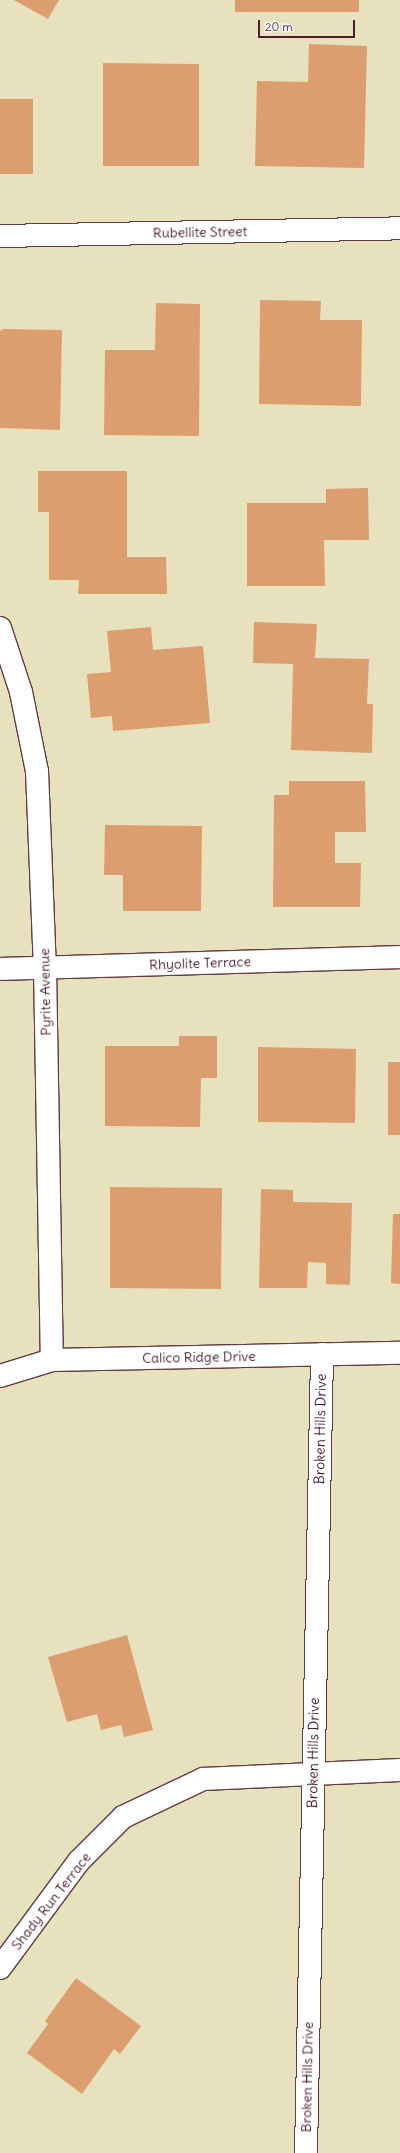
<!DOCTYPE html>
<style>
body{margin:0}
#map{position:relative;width:400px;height:2153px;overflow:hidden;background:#e8e1be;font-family:Delius,sans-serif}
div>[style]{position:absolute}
.building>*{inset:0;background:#dc9e6f}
.roads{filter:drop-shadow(1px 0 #623c41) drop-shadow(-1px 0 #623c41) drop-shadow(0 1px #623c41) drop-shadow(0 -1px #623c41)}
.street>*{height:22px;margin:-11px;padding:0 11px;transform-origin:11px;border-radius:11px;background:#fff}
.secondary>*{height:22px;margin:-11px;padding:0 11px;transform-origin:11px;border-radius:11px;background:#fff}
span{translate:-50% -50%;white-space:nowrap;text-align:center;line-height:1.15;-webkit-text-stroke:3px #fff;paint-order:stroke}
.street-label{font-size:14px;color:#4a1f2b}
.scale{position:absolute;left:258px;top:20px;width:97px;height:18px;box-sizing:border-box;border:2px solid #4a1f2b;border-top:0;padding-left:5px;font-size:12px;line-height:14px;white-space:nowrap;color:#4a1f2b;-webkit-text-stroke:3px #fff;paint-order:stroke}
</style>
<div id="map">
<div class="building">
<div style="clip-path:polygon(14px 0,59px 0,48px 19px)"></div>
<div style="clip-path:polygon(235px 0,359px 0,359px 12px,235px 12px)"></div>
<div style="clip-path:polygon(309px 44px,367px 46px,364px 168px,255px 166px,257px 81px,308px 82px)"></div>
<div style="clip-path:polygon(103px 63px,199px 64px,199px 166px,103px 166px)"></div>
<div style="clip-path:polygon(0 99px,33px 99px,33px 174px,0 174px)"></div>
<div style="clip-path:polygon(260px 300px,321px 301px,320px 320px,362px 320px,361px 406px,259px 404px)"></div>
<div style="clip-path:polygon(156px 303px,200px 304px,199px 436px,104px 435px,105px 350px,155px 350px)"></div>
<div style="clip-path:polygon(3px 329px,62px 330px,60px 430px,0 428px,0 331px)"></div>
<div style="clip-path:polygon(38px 471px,127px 471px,127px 557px,166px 557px,167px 594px,78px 594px,79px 580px,49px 580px,49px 512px,38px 512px)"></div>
<div style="clip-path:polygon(368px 488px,369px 540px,324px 540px,325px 586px,247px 586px,247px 503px,326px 503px,326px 489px)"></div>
<div style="clip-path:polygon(254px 622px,317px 624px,315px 658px,369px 659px,367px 704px,373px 704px,372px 753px,291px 750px,293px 664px,253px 663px)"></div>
<div style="clip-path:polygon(151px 627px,153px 650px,203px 646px,210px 723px,113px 731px,112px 716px,91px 718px,87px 674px,111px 672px,107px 631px)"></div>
<div style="clip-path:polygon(289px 781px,365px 781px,366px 832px,335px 832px,335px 863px,361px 863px,360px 907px,273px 907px,274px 795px,289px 795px)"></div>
<div style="clip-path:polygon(105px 825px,202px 826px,201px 911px,123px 911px,123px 875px,104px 875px)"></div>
<div style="clip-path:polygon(179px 1036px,217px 1036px,217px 1078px,201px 1078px,200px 1127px,105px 1126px,105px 1046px,179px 1046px)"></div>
<div style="clip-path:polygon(258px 1047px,356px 1049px,355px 1123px,258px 1122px)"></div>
<div style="clip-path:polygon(388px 1062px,400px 1062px,400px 1135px,388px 1135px)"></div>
<div style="clip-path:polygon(110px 1187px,222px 1188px,221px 1289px,110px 1288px)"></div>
<div style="clip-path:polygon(261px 1189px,293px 1190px,293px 1202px,352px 1203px,350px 1285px,326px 1284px,326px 1263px,308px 1262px,307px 1288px,259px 1288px)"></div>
<div style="clip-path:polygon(393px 1214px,400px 1214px,400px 1284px,391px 1283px)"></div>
<div style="clip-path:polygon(127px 1635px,153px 1730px,124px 1737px,121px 1725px,101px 1730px,97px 1714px,67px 1722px,48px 1657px)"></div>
<div style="clip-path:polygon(76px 1978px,141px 2026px,120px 2054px,114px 2049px,82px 2094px,27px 2053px,48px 2024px,45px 2021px)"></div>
</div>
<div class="roads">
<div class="street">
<div style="left:0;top:236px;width:400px;rotate:-1.1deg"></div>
<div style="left:0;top:628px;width:67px;rotate:71.8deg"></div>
<div style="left:21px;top:692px;width:81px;rotate:78.6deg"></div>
<div style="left:37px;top:771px;width:196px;rotate:87.7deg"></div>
<div style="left:45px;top:967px;width:393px;rotate:89deg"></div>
<div style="left:0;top:969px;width:400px;rotate:-1.7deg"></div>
<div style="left:0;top:1968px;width:133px;rotate:-53.6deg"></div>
<div style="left:79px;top:1861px;width:62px;rotate:-45deg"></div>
<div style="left:123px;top:1817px;width:89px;rotate:-25.4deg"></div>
<div style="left:203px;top:1779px;width:197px;rotate:-2.6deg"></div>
<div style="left:306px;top:2153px;width:799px;rotate:-88.85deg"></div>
</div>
<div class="secondary">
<div style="left:0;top:1376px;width:54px;rotate:-17.1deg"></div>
<div style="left:52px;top:1360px;width:348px;rotate:-1.2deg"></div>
</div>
</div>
<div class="street-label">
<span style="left:200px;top:232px;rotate:-1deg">Rubellite Street</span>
<span style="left:200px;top:963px;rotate:-2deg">Rhyolite Terrace</span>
<span style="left:45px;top:992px;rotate:-91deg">Pyrite Avenue</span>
<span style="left:199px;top:1357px;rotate:-1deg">Calico Ridge Drive</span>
<span style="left:320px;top:1429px;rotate:-89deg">Broken Hills Drive</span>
<span style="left:313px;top:1753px;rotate:-89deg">Broken Hills Drive</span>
<span style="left:51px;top:1901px;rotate:-52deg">Shady Run Terrace</span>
<span style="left:307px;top:2077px;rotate:-89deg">Broken Hills Drive</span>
</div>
<div class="scale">20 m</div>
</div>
